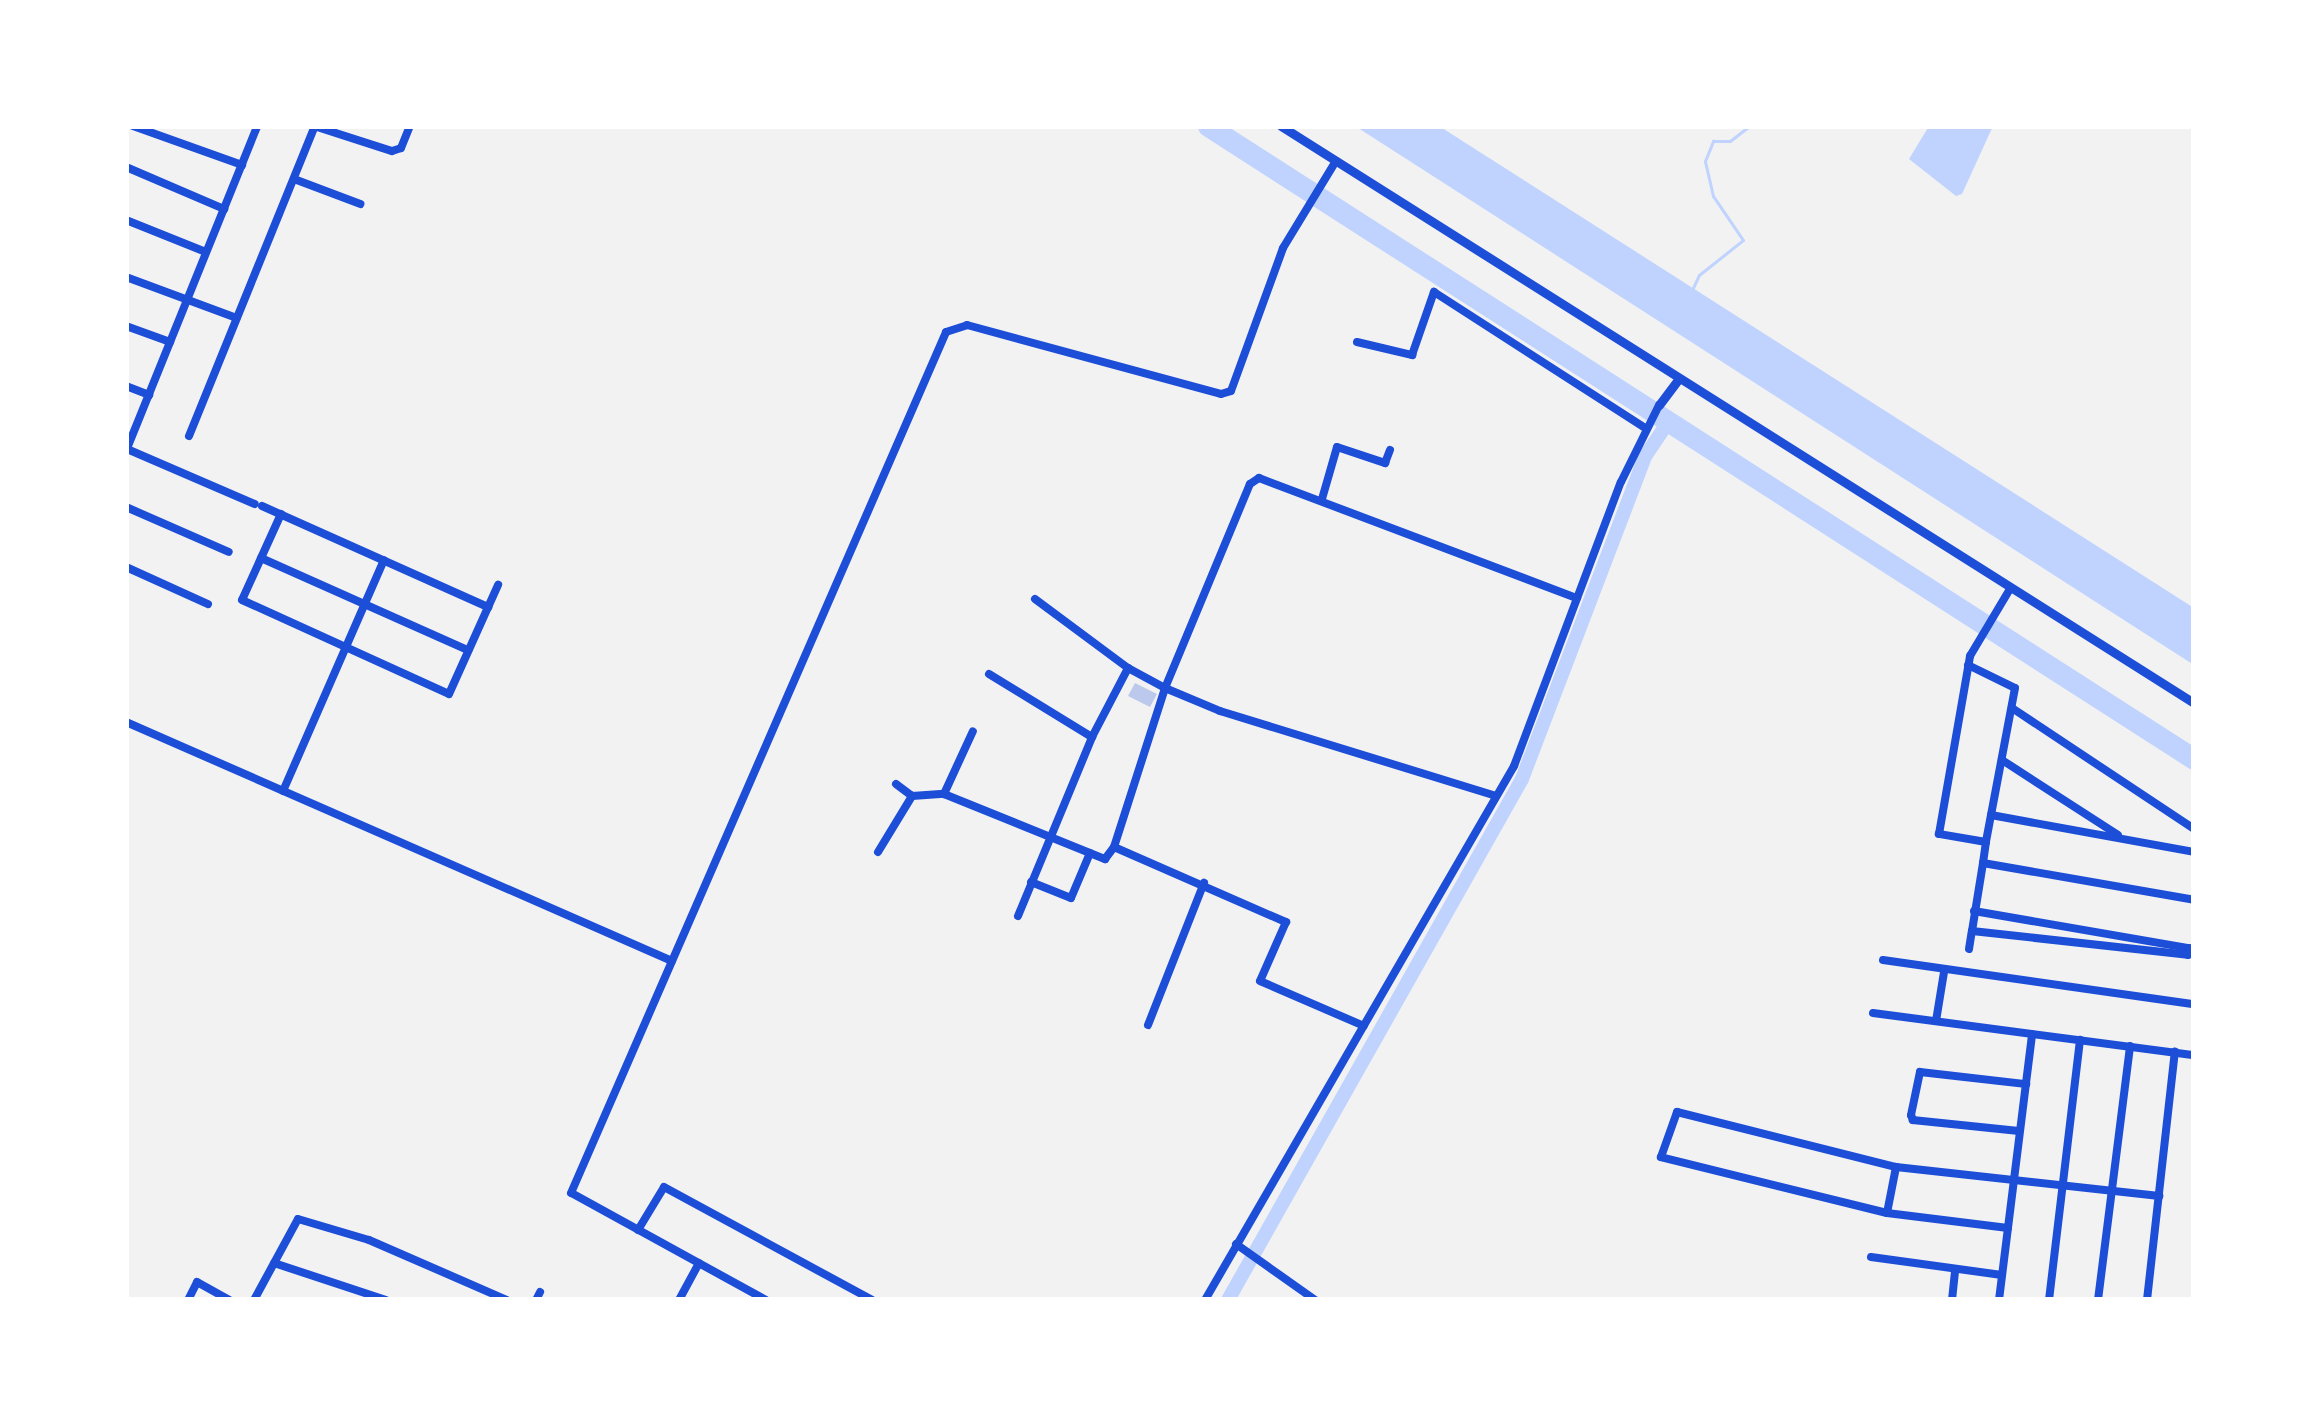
<!DOCTYPE html>
<style>
body{margin:0}
#map{position:relative;width:2320px;height:1426px;overflow:hidden;background:#f2f2f2;font-family:"Noto Sans",sans-serif}
div>[style]{position:absolute}
.water>*{inset:0;background:#bfd3fe}
.stream>*{height:3px;margin:-1.5px;padding:0 1.5px;transform-origin:1.5px;border-radius:1.5px;background:#bfd3fe}
.canal>*{height:14px;margin:-7px;padding:0 7px;transform-origin:7px;border-radius:7px;background:#bfd3fe}
.river>*{height:21px;margin:-10.5px;padding:0 10.5px;transform-origin:10.5px;border-radius:10.5px;background:#bfd3fe}
.building>*{inset:0;background:#bdc9ec}
.minor>*{height:8px;margin:-4px;padding:0 4px;transform-origin:4px;border-radius:4px;background:#1d4ed8}
.tertiary>*{height:9px;margin:-4.5px;padding:0 4.5px;transform-origin:4.5px;border-radius:4.5px;background:#1d4ed8}
.secondary>*{height:9px;margin:-4.5px;padding:0 4.5px;transform-origin:4.5px;border-radius:4.5px;background:#1d4ed8}
span{translate:-50% -50%;white-space:nowrap;text-align:center;line-height:1.15;-webkit-text-stroke:9px #fff;paint-order:stroke}
.frame{position:absolute;inset:0;border:129px solid #fff;pointer-events:none}
</style>
<div id="map">
<div class="water">
<div style="clip-path:polygon(1355px 126px,1439px 126px,2194px 608px,2194px 665px)"></div>
<div style="clip-path:polygon(1929px 126px,1993px 126px,1962px 194px,1956px 196px,1909px 159px)"></div>
</div>
<div class="stream">
<div style="left:1691px;top:292px;width:19px;rotate:-65deg"></div>
<div style="left:1699px;top:275px;width:56px;rotate:-38.5deg"></div>
<div style="left:1743px;top:240px;width:53px;rotate:-124.3deg"></div>
<div style="left:1713px;top:196px;width:36px;rotate:-103deg"></div>
<div style="left:1705px;top:161px;width:22px;rotate:-68deg"></div>
<div style="left:1713px;top:141px;width:17px"></div>
<div style="left:1730px;top:141px;width:24px;rotate:-38deg"></div>
</div>
<div class="canal">
<div style="left:1228px;top:1300px;width:598px;rotate:-60.56deg"></div>
<div style="left:1522px;top:779px;width:347px;rotate:-69.1deg"></div>
<div style="left:1646px;top:455px;width:37px;rotate:-56deg"></div>
</div>
<div class="river">
<div style="left:1208px;top:126px;width:1172px;rotate:32.7deg"></div>
</div>
<div class="building">
<div style="clip-path:polygon(1135px 683px,1157px 694px,1150px 707px,1128px 696px)"></div>
</div>
<div class="minor">
<div style="left:133px;top:126px;width:116px;rotate:19.7deg"></div>
<div style="left:314px;top:126px;width:82px;rotate:17.8deg"></div>
<div style="left:392px;top:151px;width:9px;rotate:-18deg"></div>
<div style="left:401px;top:148px;width:24px;rotate:-68deg"></div>
<div style="left:126px;top:167px;width:107px;rotate:23.2deg"></div>
<div style="left:294px;top:179px;width:71px;rotate:20.7deg"></div>
<div style="left:126px;top:220px;width:86px;rotate:21.8deg"></div>
<div style="left:126px;top:277px;width:118px;rotate:20.3deg"></div>
<div style="left:126px;top:326px;width:47px;rotate:20deg"></div>
<div style="left:1357px;top:342px;width:57px;rotate:13.3deg"></div>
<div style="left:1412px;top:355px;width:67px;rotate:-70.8deg"></div>
<div style="left:1434px;top:292px;width:251px;rotate:32.8deg"></div>
<div style="left:126px;top:386px;width:25px;rotate:21deg"></div>
<div style="left:189px;top:436px;width:335px;rotate:-67.9deg"></div>
<div style="left:127px;top:449px;width:139px;rotate:23.3deg"></div>
<div style="left:126px;top:451px;width:350px;rotate:-68deg"></div>
<div style="left:1322px;top:499px;width:54px;rotate:-73.9deg"></div>
<div style="left:1337px;top:447px;width:51px;rotate:18.4deg"></div>
<div style="left:1385px;top:463px;width:14px;rotate:-69deg"></div>
<div style="left:262px;top:506px;width:248px;rotate:24.1deg"></div>
<div style="left:126px;top:507px;width:112px;rotate:23.6deg"></div>
<div style="left:281px;top:514px;width:94px;rotate:114.4deg"></div>
<div style="left:242px;top:600px;width:227px;rotate:24.4deg"></div>
<div style="left:449px;top:694px;width:120px;rotate:-65.8deg"></div>
<div style="left:261px;top:558px;width:227px;rotate:24deg"></div>
<div style="left:126px;top:567px;width:90px;rotate:24.3deg"></div>
<div style="left:1035px;top:599px;width:116px;rotate:36.6deg"></div>
<div style="left:1128px;top:668px;width:42px;rotate:28.4deg"></div>
<div style="left:1165px;top:688px;width:60px;rotate:22.7deg"></div>
<div style="left:1220px;top:711px;width:289px;rotate:17.1deg"></div>
<div style="left:1968px;top:665px;width:52px;rotate:26.1deg"></div>
<div style="left:2015px;top:688px;width:157px;rotate:100.7deg"></div>
<div style="left:989px;top:674px;width:121px;rotate:31.5deg"></div>
<div style="left:2012px;top:708px;width:219px;rotate:33.6deg"></div>
<div style="left:126px;top:722px;width:596px;rotate:23.64deg"></div>
<div style="left:2002px;top:760px;width:138px;rotate:32.9deg"></div>
<div style="left:896px;top:784px;width:20px;rotate:37deg"></div>
<div style="left:912px;top:796px;width:32px;rotate:-4deg"></div>
<div style="left:944px;top:794px;width:174px;rotate:22deg"></div>
<div style="left:1105px;top:859px;width:15px;rotate:-53deg"></div>
<div style="left:1114px;top:847px;width:167px;rotate:-72.2deg"></div>
<div style="left:1165px;top:688px;width:221px;rotate:-67.4deg"></div>
<div style="left:1250px;top:484px;width:11px;rotate:-34deg"></div>
<div style="left:1259px;top:478px;width:340px;rotate:20.7deg"></div>
<div style="left:283px;top:791px;width:252px;rotate:-66.4deg"></div>
<div style="left:944px;top:794px;width:69px;rotate:-65.3deg"></div>
<div style="left:1991px;top:815px;width:206px;rotate:10.3deg"></div>
<div style="left:1114px;top:847px;width:188px;rotate:23.6deg"></div>
<div style="left:1286px;top:922px;width:64px;rotate:113.8deg"></div>
<div style="left:1260px;top:981px;width:113px;rotate:23.4deg"></div>
<div style="left:878px;top:852px;width:66px;rotate:-58.7deg"></div>
<div style="left:1983px;top:863px;width:21px;rotate:-82deg"></div>
<div style="left:1986px;top:842px;width:48px;rotate:-170.3deg"></div>
<div style="left:1939px;top:834px;width:181px;rotate:-80.1deg"></div>
<div style="left:1970px;top:656px;width:78px;rotate:-59.2deg"></div>
<div style="left:1031px;top:882px;width:43px;rotate:21.8deg"></div>
<div style="left:1071px;top:898px;width:49px;rotate:-67.1deg"></div>
<div style="left:1974px;top:911px;width:218px;rotate:9.8deg"></div>
<div style="left:2189px;top:948px;width:7px;rotate:98deg"></div>
<div style="left:1018px;top:916px;width:194px;rotate:-67.5deg"></div>
<div style="left:1092px;top:737px;width:78px;rotate:-62.4deg"></div>
<div style="left:1972px;top:931px;width:69px;rotate:-80.8deg"></div>
<div style="left:1983px;top:863px;width:214px;rotate:9.9deg"></div>
<div style="left:1969px;top:949px;width:18px;rotate:-81deg"></div>
<div style="left:1972px;top:931px;width:217px;rotate:6.3deg"></div>
<div style="left:1883px;top:960px;width:314px;rotate:8.1deg"></div>
<div style="left:1873px;top:1013px;width:324px;rotate:7.5deg"></div>
<div style="left:1936px;top:1021px;width:50px;rotate:-80.7deg"></div>
<div style="left:1148px;top:1025px;width:153px;rotate:-68.5deg"></div>
<div style="left:2019px;top:1131px;width:107px;rotate:-174.1deg"></div>
<div style="left:1913px;top:1120px;width:5px;rotate:-112deg"></div>
<div style="left:1911px;top:1115px;width:44px;rotate:-78.2deg"></div>
<div style="left:1920px;top:1072px;width:107px;rotate:6.5deg"></div>
<div style="left:1887px;top:1213px;width:233px;rotate:-166.1deg"></div>
<div style="left:1661px;top:1157px;width:48px;rotate:-70.4deg"></div>
<div style="left:1677px;top:1112px;width:226px;rotate:14.1deg"></div>
<div style="left:2008px;top:1228px;width:122px;rotate:-172.9deg"></div>
<div style="left:1887px;top:1213px;width:47px;rotate:-78.9deg"></div>
<div style="left:1896px;top:1167px;width:265px;rotate:6.3deg"></div>
<div style="left:638px;top:1230px;width:50px;rotate:-58.8deg"></div>
<div style="left:664px;top:1187px;width:237px;rotate:28.5deg"></div>
<div style="left:1236px;top:1244px;width:97px;rotate:35.3deg"></div>
<div style="left:1871px;top:1257px;width:132px;rotate:7.8deg"></div>
<div style="left:274px;top:1263px;width:118px;rotate:18.3deg"></div>
<div style="left:188px;top:1300px;width:20px;rotate:-63deg"></div>
<div style="left:197px;top:1282px;width:37px;rotate:29deg"></div>
<div style="left:254px;top:1300px;width:92px;rotate:-61.5deg"></div>
<div style="left:298px;top:1219px;width:74px;rotate:16.5deg"></div>
<div style="left:369px;top:1240px;width:150px;rotate:23.5deg"></div>
<div style="left:536px;top:1300px;width:9px;rotate:-63deg"></div>
<div style="left:679px;top:1300px;width:42px;rotate:-61.6deg"></div>
<div style="left:766px;top:1300px;width:222px;rotate:-151.2deg"></div>
<div style="left:571px;top:1193px;width:939px;rotate:-66.46deg"></div>
<div style="left:946px;top:332px;width:22px;rotate:-18deg"></div>
<div style="left:967px;top:325px;width:263px;rotate:15.2deg"></div>
<div style="left:1221px;top:394px;width:10px;rotate:-17deg"></div>
<div style="left:1231px;top:391px;width:152px;rotate:-70deg"></div>
<div style="left:1283px;top:248px;width:102px;rotate:-58.7deg"></div>
<div style="left:1205px;top:1300px;width:617px;rotate:-59.94deg"></div>
<div style="left:1514px;top:766px;width:303px;rotate:-69.4deg"></div>
<div style="left:1621px;top:482px;width:86px;rotate:-63.7deg"></div>
<div style="left:1952px;top:1300px;width:31px;rotate:-84deg"></div>
<div style="left:1999px;top:1300px;width:268px;rotate:-82.9deg"></div>
<div style="left:2049px;top:1300px;width:262px;rotate:-83.2deg"></div>
<div style="left:2098px;top:1300px;width:256px;rotate:-82.8deg"></div>
<div style="left:2147px;top:1300px;width:250px;rotate:-83.6deg"></div>
</div>
<div class="tertiary">
<div style="left:1659px;top:405px;width:30px;rotate:-53deg"></div>
</div>
<div class="secondary">
<div style="left:1281px;top:126px;width:1080px;rotate:32.29deg"></div>
</div>
<div class="frame"></div>
</div>
